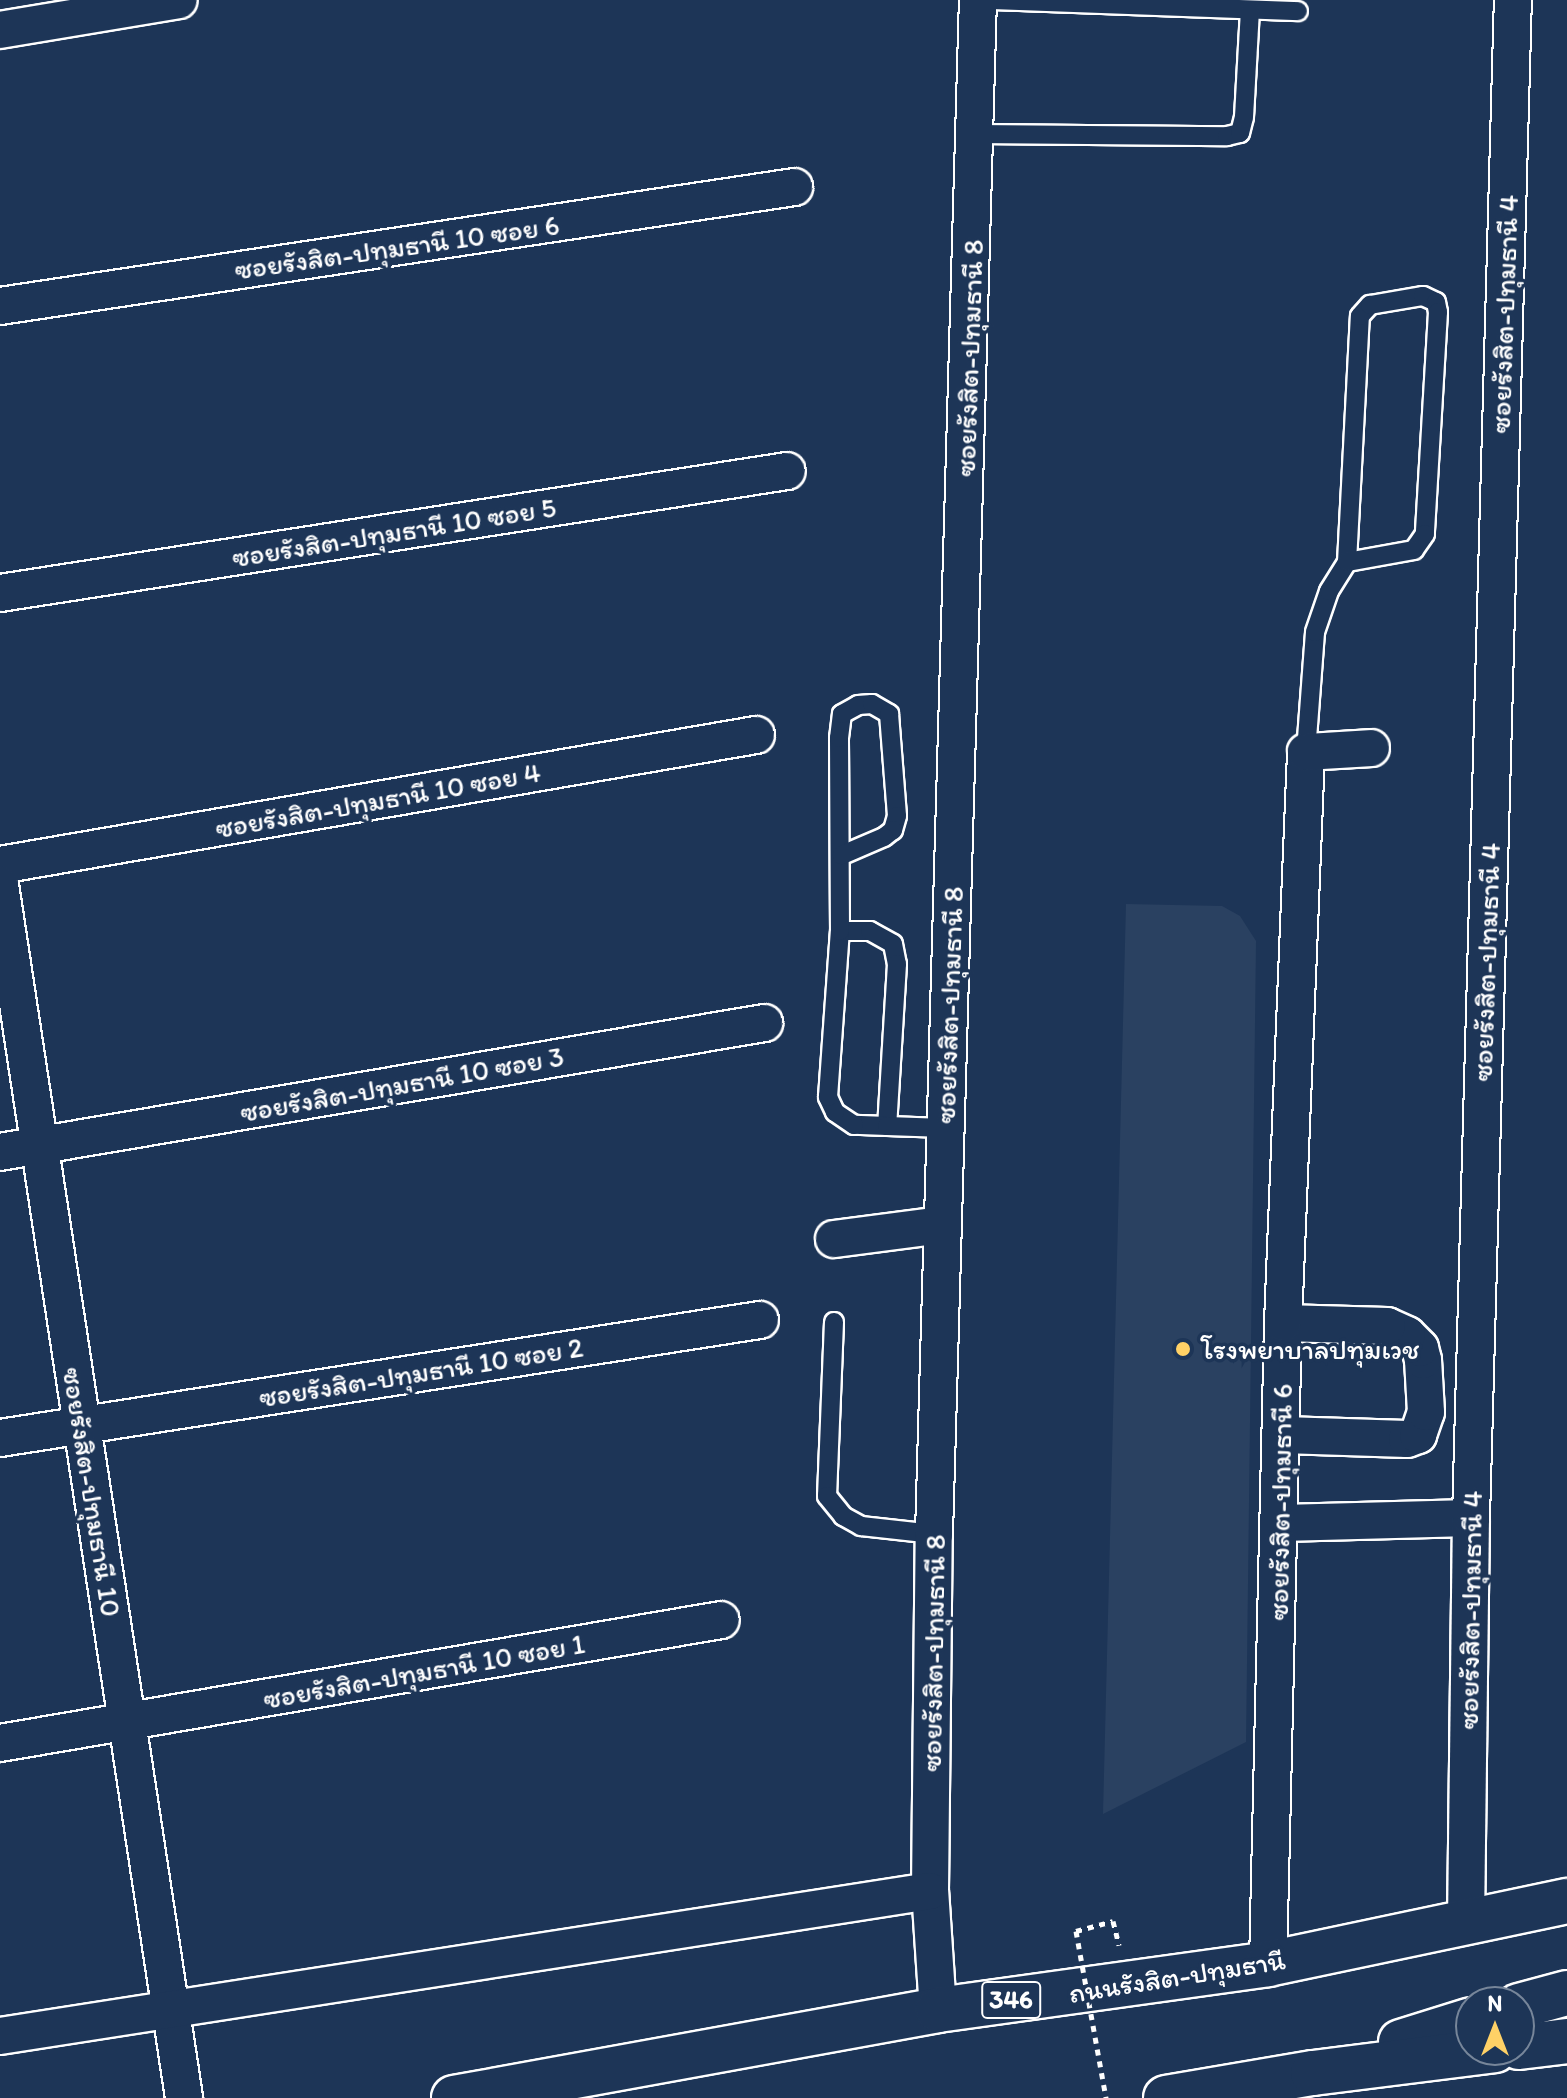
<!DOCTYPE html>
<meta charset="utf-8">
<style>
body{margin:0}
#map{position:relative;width:1567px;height:2098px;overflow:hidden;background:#1d3557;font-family:Itim,"Playpen Sans Thai",sans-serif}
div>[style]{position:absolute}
.built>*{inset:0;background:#2a4161}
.path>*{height:5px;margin-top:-2.5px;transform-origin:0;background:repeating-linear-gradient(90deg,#fff 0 6px,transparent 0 12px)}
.roads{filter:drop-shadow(2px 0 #fff) drop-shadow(-2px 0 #fff) drop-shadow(0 2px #fff) drop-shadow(0 -2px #fff)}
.lane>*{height:18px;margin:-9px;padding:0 9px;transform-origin:9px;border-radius:9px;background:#1d3557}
.street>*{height:36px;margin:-18px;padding:0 18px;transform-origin:18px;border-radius:18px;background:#1d3557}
.primary>*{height:44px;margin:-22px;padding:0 22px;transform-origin:22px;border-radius:22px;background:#1d3557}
.path-bridge>*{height:5px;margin-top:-2.5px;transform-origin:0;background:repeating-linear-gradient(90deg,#fff 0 6px,transparent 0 12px)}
.dots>*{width:22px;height:22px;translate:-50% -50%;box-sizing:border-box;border:4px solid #1d3557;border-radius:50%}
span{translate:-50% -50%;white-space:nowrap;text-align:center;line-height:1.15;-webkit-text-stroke:7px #1d3557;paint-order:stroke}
.shield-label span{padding:2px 6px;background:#1d3557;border:2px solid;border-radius:6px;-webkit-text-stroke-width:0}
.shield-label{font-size:26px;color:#fff;font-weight:700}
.street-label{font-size:28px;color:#fff}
.poi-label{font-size:28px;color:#fff}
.left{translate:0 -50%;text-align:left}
.north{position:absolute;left:1455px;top:1986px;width:80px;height:80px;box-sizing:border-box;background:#1d3557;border:2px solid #77869a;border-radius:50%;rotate:0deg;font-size:22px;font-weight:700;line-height:32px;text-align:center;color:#fff}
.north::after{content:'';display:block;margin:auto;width:28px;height:36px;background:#ffd166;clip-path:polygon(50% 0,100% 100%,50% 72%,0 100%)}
</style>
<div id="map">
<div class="built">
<div style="clip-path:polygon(1126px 904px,1222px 906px,1240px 916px,1256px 941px,1246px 1742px,1103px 1814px)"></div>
</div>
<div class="path">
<div style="left:1076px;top:1931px;width:38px;rotate:-15deg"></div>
<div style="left:1113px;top:1921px;width:25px;rotate:76deg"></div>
</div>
<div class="roads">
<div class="lane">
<div style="left:994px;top:0;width:304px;rotate:2.1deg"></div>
<div style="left:976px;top:134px;width:251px;rotate:0.5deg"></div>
<div style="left:1227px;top:136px;width:13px;rotate:-13deg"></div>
<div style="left:1240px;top:133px;width:16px;rotate:-76deg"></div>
<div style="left:1244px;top:117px;width:107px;rotate:-86.8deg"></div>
<div style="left:1306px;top:752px;width:120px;rotate:-85.7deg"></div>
<div style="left:1315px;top:632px;width:43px;rotate:-71.1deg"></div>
<div style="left:1329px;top:591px;width:34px;rotate:-58deg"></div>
<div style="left:1347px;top:562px;width:246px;rotate:-87deg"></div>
<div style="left:1360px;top:316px;width:15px;rotate:-48deg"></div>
<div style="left:1370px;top:305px;width:54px;rotate:-9.6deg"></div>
<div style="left:1423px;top:296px;width:14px;rotate:25deg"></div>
<div style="left:1436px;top:302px;width:10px;rotate:79deg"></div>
<div style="left:1438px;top:312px;width:222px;rotate:93.4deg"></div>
<div style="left:1425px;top:534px;width:19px;rotate:125deg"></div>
<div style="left:1414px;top:550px;width:68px;rotate:169.8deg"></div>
<div style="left:840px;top:931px;width:30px"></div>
<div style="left:870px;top:931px;width:26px;rotate:29deg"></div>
<div style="left:893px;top:944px;width:20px;rotate:79deg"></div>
<div style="left:897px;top:964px;width:162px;rotate:93.5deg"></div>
<div style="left:887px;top:1126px;width:33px;rotate:-178deg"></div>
<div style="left:854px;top:1125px;width:23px;rotate:-146deg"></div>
<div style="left:835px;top:1112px;width:17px;rotate:-115deg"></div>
<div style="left:828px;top:1097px;width:166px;rotate:-85.9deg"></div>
<div style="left:840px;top:931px;width:193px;rotate:-90.3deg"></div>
<div style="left:839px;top:738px;width:24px;rotate:-83deg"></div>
<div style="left:842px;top:714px;width:18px;rotate:-29deg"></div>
<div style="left:858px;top:705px;width:14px;rotate:-4deg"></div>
<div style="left:872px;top:704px;width:20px;rotate:30deg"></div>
<div style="left:889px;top:714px;width:102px;rotate:85.5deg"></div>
<div style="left:897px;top:816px;width:15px;rotate:106deg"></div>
<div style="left:893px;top:830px;width:11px;rotate:142deg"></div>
<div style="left:884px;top:837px;width:46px;rotate:156.8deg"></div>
<div style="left:887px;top:1126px;width:58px;rotate:2deg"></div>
<div style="left:834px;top:1322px;width:174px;rotate:92.3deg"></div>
<div style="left:827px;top:1496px;width:26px;rotate:51deg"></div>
<div style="left:843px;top:1516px;width:21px;rotate:29deg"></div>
<div style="left:861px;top:1526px;width:73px;rotate:6.3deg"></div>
</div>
<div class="street">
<div style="left:0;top:30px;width:181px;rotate:-9.5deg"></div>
<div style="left:0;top:306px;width:803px;rotate:-8.52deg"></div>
<div style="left:0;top:593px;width:796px;rotate:-8.81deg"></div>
<div style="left:0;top:865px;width:767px;rotate:-9.76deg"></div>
<div style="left:0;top:885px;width:1227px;rotate:81.37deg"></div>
<div style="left:0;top:1152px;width:775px;rotate:-9.58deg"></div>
<div style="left:834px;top:1239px;width:109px;rotate:-7.4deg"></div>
<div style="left:1283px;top:1435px;width:124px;rotate:1.8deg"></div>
<div style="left:1407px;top:1439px;width:12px;rotate:-20deg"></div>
<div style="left:1418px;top:1435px;width:24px;rotate:-71deg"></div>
<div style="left:1426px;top:1412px;width:52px;rotate:-93.3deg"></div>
<div style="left:1423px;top:1360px;width:12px;rotate:-104deg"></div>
<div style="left:1420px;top:1348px;width:18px;rotate:-135deg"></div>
<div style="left:1407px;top:1335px;width:22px;rotate:-156deg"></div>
<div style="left:1387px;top:1326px;width:104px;rotate:-178.3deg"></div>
<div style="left:0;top:1438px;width:769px;rotate:-8.83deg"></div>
<div style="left:1281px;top:1523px;width:190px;rotate:-1.5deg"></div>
<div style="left:0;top:1743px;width:731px;rotate:-9.68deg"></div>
<div style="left:1466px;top:1924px;width:406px;rotate:-89.3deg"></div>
<div style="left:1471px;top:1518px;width:1519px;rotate:-88.42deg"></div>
<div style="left:1268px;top:1964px;width:641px;rotate:-88.66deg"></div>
<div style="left:1283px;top:1323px;width:571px;rotate:-87.69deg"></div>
<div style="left:1306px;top:752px;width:65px;rotate:-3.5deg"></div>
<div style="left:938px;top:2010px;width:119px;rotate:-93.8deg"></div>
<div style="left:930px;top:1891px;width:357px;rotate:-89.4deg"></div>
<div style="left:934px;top:1534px;width:1535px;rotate:-88.36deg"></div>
<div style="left:0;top:2036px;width:941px;rotate:-8.86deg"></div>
</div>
<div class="primary">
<div style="left:1519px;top:2006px;width:50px;rotate:-15.2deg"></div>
<div style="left:1401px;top:2042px;width:73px;rotate:-17.4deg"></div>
<div style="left:1519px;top:2047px;width:48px;rotate:-7.1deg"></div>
<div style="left:454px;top:2098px;width:492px;rotate:-10.3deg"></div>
<div style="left:938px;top:2010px;width:333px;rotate:-7.9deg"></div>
<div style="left:1268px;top:1964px;width:306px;rotate:-11.9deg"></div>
<div style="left:1166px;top:2098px;width:149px;rotate:-9.7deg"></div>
<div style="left:1313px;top:2073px;width:183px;rotate:-7.2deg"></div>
</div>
</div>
<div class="path-bridge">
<div style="left:1076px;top:1931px;width:170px;rotate:79.8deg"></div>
</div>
<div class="dots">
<div style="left:1183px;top:1349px;background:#ffd166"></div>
</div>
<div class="shield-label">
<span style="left:1011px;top:2000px">346</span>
</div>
<div class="street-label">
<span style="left:397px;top:247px;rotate:-8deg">ซอยรังสิต-ปทุมธานี 10 ซอย 6</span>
<span style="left:1504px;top:314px;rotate:-88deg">ซอยรังสิต-ปทุมธานี 4</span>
<span style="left:969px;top:358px;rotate:-88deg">ซอยรังสิต-ปทุมธานี 8</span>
<span style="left:394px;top:532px;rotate:-9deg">ซอยรังสิต-ปทุมธานี 10 ซอย 5</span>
<span style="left:378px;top:800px;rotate:-10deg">ซอยรังสิต-ปทุมธานี 10 ซอย 4</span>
<span style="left:1486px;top:962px;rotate:-88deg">ซอยรังสิต-ปทุมธานี 4</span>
<span style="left:949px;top:1005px;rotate:-88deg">ซอยรังสิต-ปทุมธานี 8</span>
<span style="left:402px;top:1084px;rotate:-10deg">ซอยรังสิต-ปทุมธานี 10 ซอย 3</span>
<span style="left:421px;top:1372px;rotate:-9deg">ซอยรังสิต-ปทุมธานี 10 ซอย 2</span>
<span style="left:92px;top:1492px;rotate:81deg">ซอยรังสิต-ปทุมธานี 10</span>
<span style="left:1280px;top:1502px;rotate:-89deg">ซอยรังสิต-ปทุมธานี 6</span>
<span style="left:1470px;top:1610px;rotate:-89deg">ซอยรังสิต-ปทุมธานี 4</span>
<span style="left:933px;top:1653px;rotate:-89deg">ซอยรังสิต-ปทุมธานี 8</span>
<span style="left:424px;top:1671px;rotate:-10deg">ซอยรังสิต-ปทุมธานี 10 ซอย 1</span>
<span style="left:1177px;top:1976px;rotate:-9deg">ถนนรังสิต-ปทุมธานี</span>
</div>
<div class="poi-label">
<span class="left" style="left:1201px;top:1349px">โรงพยาบาลปทุมเวช</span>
</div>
<div class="north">N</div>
</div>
